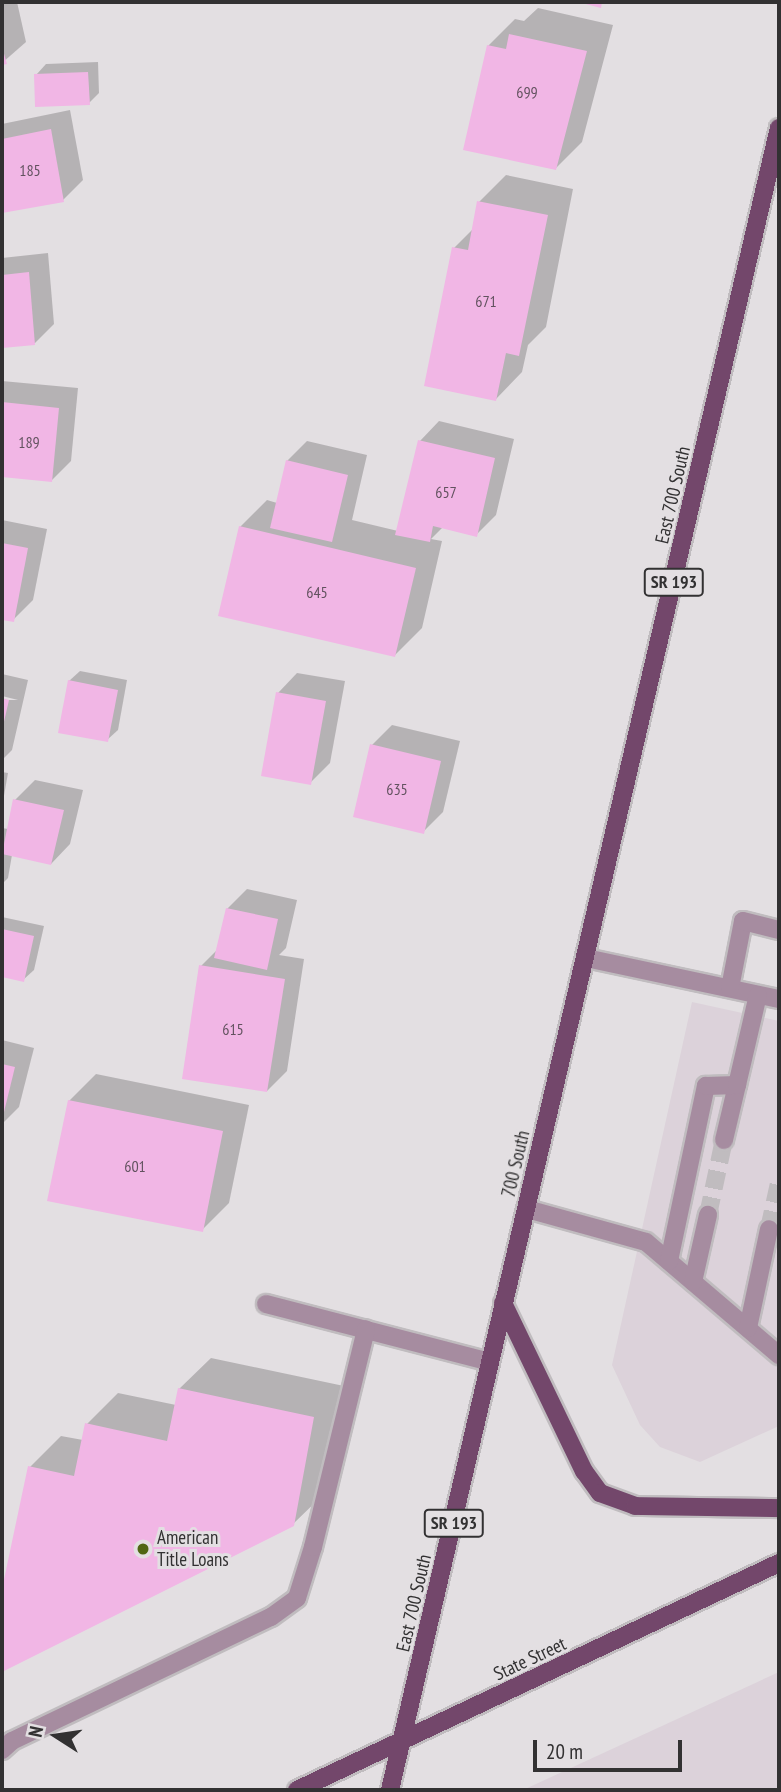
<!DOCTYPE html>
<style>
body{margin:0}
#map{position:relative;width:781px;height:1792px;overflow:hidden;background:#e3dfe2;font-family:"PT Sans Narrow",sans-serif}
div>[style]{position:absolute}
.built>*{inset:0;background:#dcd2da}
.shadow>*{inset:0;background:#0003}
.building>*{inset:0;background:#f1b6e5}
.minor-tunnel>*{height:18px;margin-top:-9px;transform-origin:0;background:repeating-linear-gradient(90deg,#c0bcbf 0 18px,transparent 0 27px)}
.roads{filter:drop-shadow(2px 0 #c0bcbf) drop-shadow(-2px 0 #c0bcbf) drop-shadow(0 2px #c0bcbf) drop-shadow(0 -2px #c0bcbf)}
.minor>*{height:18px;margin:-9px;padding:0 9px;transform-origin:9px;border-radius:9px;background:#a68ca0}
.major>*{height:18px;margin:-9px;padding:0 9px;transform-origin:9px;border-radius:9px;background:#73476b}
.dots>*{width:19px;height:19px;translate:-50% -50%;box-sizing:border-box;border:4px solid #e3dfe2;border-radius:50%}
span{translate:-50% -50%;white-space:nowrap;text-align:center;line-height:1.15;-webkit-text-stroke:6px #e3dfe2;paint-order:stroke}
.number-label{font-size:16px;color:#62525f}
.number-label span{-webkit-text-stroke-width:0}
.shield-label span{padding:2px 5px;background:#e3dfe2;border:2px solid;border-radius:5px;-webkit-text-stroke-width:0}
.shield-label{font-size:18px;color:#323132;font-weight:700}
.street-label{font-size:19px;color:#323132}
.poi-label{font-size:19px;color:#323132}
.left{translate:0 -50%;text-align:left}
.frame{position:absolute;inset:0;border:4px solid #323132;pointer-events:none}
.north{position:absolute;left:21px;top:1701px;width:70px;height:70px;-webkit-text-stroke:5px #e3dfe2;paint-order:stroke;rotate:282deg;font-size:19px;font-weight:700;line-height:28px;text-align:center;color:#323132}
.north::after{content:'';display:block;margin:auto;width:24px;height:32px;background:#323132;clip-path:polygon(50% 0,100% 100%,50% 72%,0 100%)}
.scale{position:absolute;left:533px;top:1740px;width:149px;height:32px;box-sizing:border-box;border:4px solid #323132;border-top:0;padding-left:9px;font-size:21px;line-height:24px;white-space:nowrap;color:#323132;-webkit-text-stroke:5px #e3dfe2;paint-order:stroke}
</style>
<div id="map">
<div class="built">
<div style="clip-path:polygon(692px 1002px,779px 1021px,779px 1426px,700px 1462px,660px 1447px,640px 1425px,612px 1365px)"></div>
<div style="clip-path:polygon(779px 1672px,779px 1790px,523px 1790px)"></div>
</div>
<div class="shadow">
<div style="clip-path:polygon(17px 2px,26px 42px,2px 63px,2px 4px)"></div>
<div style="clip-path:polygon(538px 8px,613px 25px,582px 142px,556px 168px,488px 46px,515px 19px,524px 21px)"></div>
<div style="clip-path:polygon(98px 62px,99px 93px,89px 103px,36px 75px,46px 64px)"></div>
<div style="clip-path:polygon(70px 110px,83px 180px,63px 200px,2px 212px,2px 124px)"></div>
<div style="clip-path:polygon(506px 175px,573px 189px,546px 327px,528px 345px,522px 372px,496px 399px,454px 248px,474px 228px,479px 202px)"></div>
<div style="clip-path:polygon(48px 253px,54px 324px,35px 343px,2px 347px,2px 258px)"></div>
<div style="clip-path:polygon(2px 381px,78px 388px,71px 461px,51px 481px,2px 476px)"></div>
<div style="clip-path:polygon(439px 421px,514px 439px,496px 515px,476px 535px,443px 527px,431px 539px,442px 541px,422px 628px,395px 655px,240px 527px,267px 500px,277px 503px,287px 461px,307px 441px,367px 455px,352px 520px,398px 531px,420px 441px)"></div>
<div style="clip-path:polygon(2px 520px,47px 529px,33px 600px,13px 620px,2px 618px)"></div>
<div style="clip-path:polygon(80px 671px,127px 680px,118px 730px,107px 740px,69px 681px)"></div>
<div style="clip-path:polygon(297px 673px,345px 681px,330px 763px,310px 783px,278px 693px)"></div>
<div style="clip-path:polygon(2px 674px,28px 680px,12px 750px,2px 760px,2px 700px,18px 700px,2px 696px)"></div>
<div style="clip-path:polygon(392px 725px,460px 741px,443px 812px,423px 832px,372px 745px)"></div>
<div style="clip-path:polygon(2px 772px,8px 773px,2px 807px)"></div>
<div style="clip-path:polygon(35px 780px,83px 790px,70px 844px,51px 864px,12px 855px,8px 878px,2px 884px,2px 828px,8px 829px,15px 800px)"></div>
<div style="clip-path:polygon(247px 889px,297px 900px,286px 948px,279px 955px,304px 959px,287px 1071px,267px 1091px,201px 966px,218px 949px,227px 909px)"></div>
<div style="clip-path:polygon(2px 917px,44px 926px,34px 970px,23px 980px,2px 975px)"></div>
<div style="clip-path:polygon(2px 1040px,34px 1048px,19px 1107px,2px 1124px)"></div>
<div style="clip-path:polygon(96px 1074px,249px 1105px,229px 1203px,202px 1230px,69px 1101px)"></div>
<div style="clip-path:polygon(211px 1358px,344px 1386px,325px 1493px,293px 1524px,2px 1670px,2px 1598px,30px 1467px,61px 1436px,83px 1440px,87px 1424px,118px 1393px,176px 1405px,179px 1389px)"></div>
</div>
<div class="building">
<div style="clip-path:polygon(578px 2px,602px 2px,601px 8px)"></div>
<div style="clip-path:polygon(509px 34px,587px 51px,556px 170px,463px 150px,487px 45px,506px 49px)"></div>
<div style="clip-path:polygon(2px 47px,7px 64px,2px 65px)"></div>
<div style="clip-path:polygon(88px 72px,90px 105px,35px 107px,34px 74px)"></div>
<div style="clip-path:polygon(51px 129px,64px 202px,2px 213px,2px 139px)"></div>
<div style="clip-path:polygon(477px 201px,548px 215px,519px 356px,506px 353px,496px 401px,424px 386px,452px 247px,468px 250px)"></div>
<div style="clip-path:polygon(29px 272px,35px 345px,2px 348px,2px 275px)"></div>
<div style="clip-path:polygon(2px 402px,59px 408px,52px 482px,2px 477px)"></div>
<div style="clip-path:polygon(418px 440px,495px 458px,477px 537px,433px 526px,430px 542px,395px 535px)"></div>
<div style="clip-path:polygon(286px 460px,348px 475px,332px 542px,270px 528px)"></div>
<div style="clip-path:polygon(239px 526px,416px 568px,395px 657px,218px 616px)"></div>
<div style="clip-path:polygon(2px 543px,28px 548px,14px 622px,2px 620px)"></div>
<div style="clip-path:polygon(68px 680px,118px 690px,108px 742px,58px 733px)"></div>
<div style="clip-path:polygon(276px 692px,326px 701px,311px 785px,261px 776px)"></div>
<div style="clip-path:polygon(2px 698px,9px 700px,3px 726px,2px 726px)"></div>
<div style="clip-path:polygon(370px 744px,441px 761px,424px 834px,353px 817px)"></div>
<div style="clip-path:polygon(13px 799px,64px 810px,51px 865px,2px 854px)"></div>
<div style="clip-path:polygon(226px 908px,278px 919px,267px 970px,214px 958px)"></div>
<div style="clip-path:polygon(2px 929px,34px 936px,24px 982px,2px 977px)"></div>
<div style="clip-path:polygon(199px 965px,285px 979px,267px 1092px,182px 1079px)"></div>
<div style="clip-path:polygon(2px 1064px,15px 1067px,3px 1116px,2px 1116px)"></div>
<div style="clip-path:polygon(68px 1100px,223px 1131px,203px 1232px,47px 1201px)"></div>
<div style="clip-path:polygon(178px 1388px,314px 1417px,294px 1526px,2px 1672px,2px 1589px,28px 1466px,74px 1476px,85px 1423px,167px 1441px)"></div>
</div>
<div class="minor-tunnel">
<div style="left:708px;top:1215px;width:77px;rotate:-78deg"></div>
<div style="left:769px;top:1229px;width:47px;rotate:-77.7deg"></div>
</div>
<div class="roads">
<div class="minor">
<div style="left:586px;top:958px;width:197px;rotate:12deg"></div>
<div style="left:730px;top:988px;width:68px;rotate:-79deg"></div>
<div style="left:743px;top:921px;width:37px;rotate:14deg"></div>
<div style="left:724px;top:1140px;width:57px;rotate:-76.7deg"></div>
<div style="left:527px;top:1209px;width:123px;rotate:15.5deg"></div>
<div style="left:646px;top:1242px;width:175px;rotate:40.4deg"></div>
<div style="left:669px;top:1261px;width:179px;rotate:-78.1deg"></div>
<div style="left:706px;top:1086px;width:31px;rotate:-2deg"></div>
<div style="left:737px;top:1085px;width:92px;rotate:-76.9deg"></div>
<div style="left:693px;top:1282px;width:69px;rotate:-77.4deg"></div>
<div style="left:266px;top:1304px;width:231px;rotate:14.5deg"></div>
<div style="left:748px;top:1328px;width:101px;rotate:-78deg"></div>
<div style="left:2px;top:1750px;width:13px;rotate:-42deg"></div>
<div style="left:12px;top:1741px;width:287px;rotate:-25.6deg"></div>
<div style="left:271px;top:1617px;width:32px;rotate:-36deg"></div>
<div style="left:297px;top:1598px;width:53px;rotate:-72.6deg"></div>
<div style="left:313px;top:1547px;width:224px;rotate:-76.3deg"></div>
</div>
<div class="major">
<div style="left:503px;top:1303px;width:187px;rotate:64.3deg"></div>
<div style="left:584px;top:1471px;width:27px;rotate:54deg"></div>
<div style="left:600px;top:1493px;width:37px;rotate:20deg"></div>
<div style="left:635px;top:1506px;width:144px;rotate:0.8deg"></div>
<div style="left:297px;top:1790px;width:533px;rotate:-25.22deg"></div>
<div style="left:390px;top:1790px;width:1707px;rotate:-76.83deg"></div>
</div>
</div>
<div class="dots">
<div style="left:143px;top:1549px;background:#506613"></div>
</div>
<div class="number-label">
<span style="left:527px;top:92px">699</span>
<span style="left:30px;top:170px">185</span>
<span style="left:486px;top:301px">671</span>
<span style="left:29px;top:442px">189</span>
<span style="left:446px;top:492px">657</span>
<span style="left:317px;top:592px">645</span>
<span style="left:397px;top:789px">635</span>
<span style="left:233px;top:1029px">615</span>
<span style="left:135px;top:1166px">601</span>
</div>
<div class="shield-label">
<span style="left:674px;top:582px">SR 193</span>
<span style="left:454px;top:1523px">SR 193</span>
</div>
<div class="street-label">
<span style="left:673px;top:495px;rotate:-77deg">East 700 South</span>
<span style="left:516px;top:1164px;rotate:-77deg">700 South</span>
<span style="left:414px;top:1603px;rotate:-77deg">East 700 South</span>
<span style="left:530px;top:1659px;rotate:-25deg">State Street</span>
</div>
<div class="poi-label">
<span class="left" style="left:157px;top:1549px">American<br>Title Loans</span>
</div>
<div class="frame"></div>
<div class="north">N</div>
<div class="scale">20 m</div>
</div>
